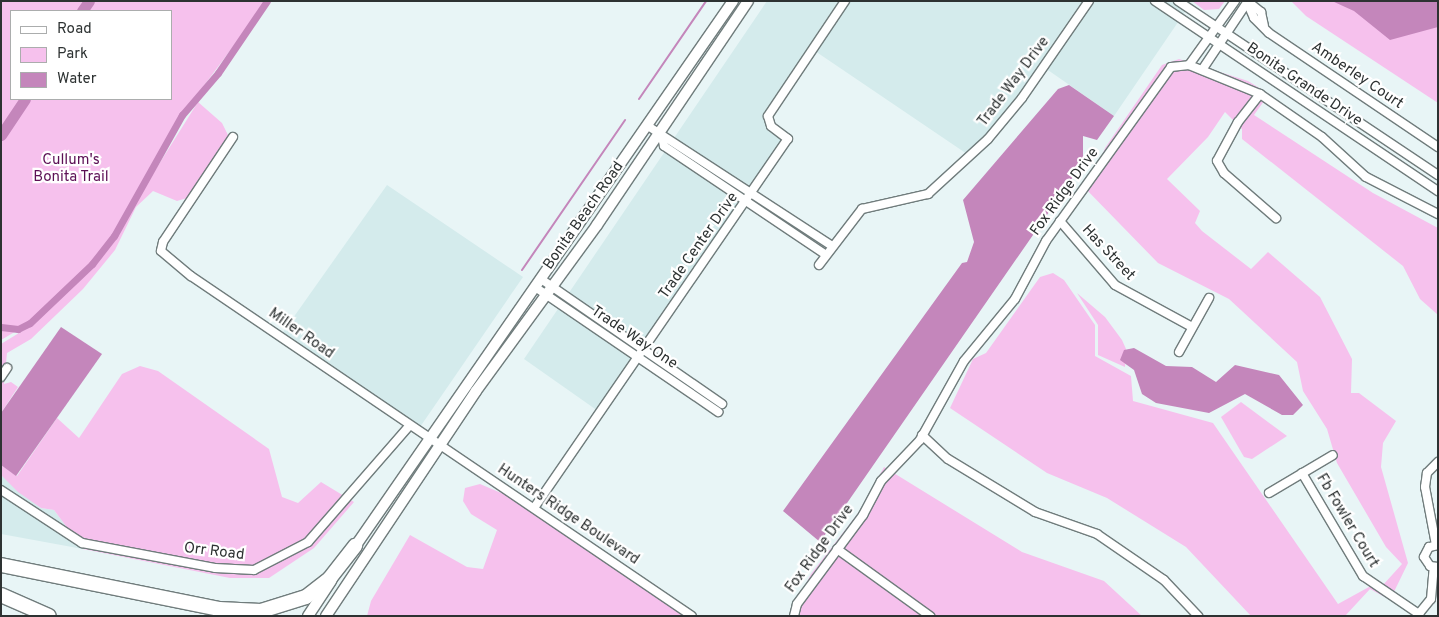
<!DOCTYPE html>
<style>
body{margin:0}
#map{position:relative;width:1439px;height:617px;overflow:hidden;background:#e8f5f6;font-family:Overpass,sans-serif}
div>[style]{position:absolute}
.built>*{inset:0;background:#d4ebec}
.green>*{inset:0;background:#f6c1ed}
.water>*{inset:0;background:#c486bb}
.stream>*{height:2px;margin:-1px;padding:0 1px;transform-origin:1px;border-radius:1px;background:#c486bb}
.canal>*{height:7px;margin:-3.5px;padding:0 3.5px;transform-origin:3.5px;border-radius:3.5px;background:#c486bb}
.river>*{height:11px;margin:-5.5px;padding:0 5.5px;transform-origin:5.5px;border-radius:5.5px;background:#c486bb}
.roads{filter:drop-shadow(1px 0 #707c7c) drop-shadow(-1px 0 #707c7c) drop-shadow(0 1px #707c7c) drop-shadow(0 -1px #707c7c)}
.street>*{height:8px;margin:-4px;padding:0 4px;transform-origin:4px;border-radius:4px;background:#fff}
.secondary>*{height:10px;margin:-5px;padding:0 5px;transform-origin:5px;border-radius:5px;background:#fff}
.highway>*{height:14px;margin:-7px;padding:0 7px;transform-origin:7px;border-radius:7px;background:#fff}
span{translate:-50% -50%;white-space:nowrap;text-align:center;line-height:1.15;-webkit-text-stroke:4.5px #fff;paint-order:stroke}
.street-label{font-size:15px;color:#2d3232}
.park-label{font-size:15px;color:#5c1055}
.frame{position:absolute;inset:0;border:2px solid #2d3232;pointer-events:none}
.legend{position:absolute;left:10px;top:10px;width:162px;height:90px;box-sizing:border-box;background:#fff;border:1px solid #abadad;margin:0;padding:6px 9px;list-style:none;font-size:15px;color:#2d3232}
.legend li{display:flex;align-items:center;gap:10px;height:25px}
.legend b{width:25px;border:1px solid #abadad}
</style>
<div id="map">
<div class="built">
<div style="clip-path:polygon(767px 1px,1176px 1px,1187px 9px,1114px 116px,1045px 68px,970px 156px,812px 49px,769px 119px,783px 143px,598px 411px,524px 359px)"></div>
<div style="clip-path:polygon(387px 185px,523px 277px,420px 427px,281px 335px)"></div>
<div style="clip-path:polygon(1px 475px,41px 508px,54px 510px,83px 549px,1px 534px)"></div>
</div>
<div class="green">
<div style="clip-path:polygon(evenodd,1px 1px,267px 1px,182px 115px,114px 236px,92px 264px,30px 323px,1px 340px,1px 1px,11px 11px,171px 11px,171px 99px,11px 99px,11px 11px)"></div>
<div style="clip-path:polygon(1192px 1px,1225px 1px,1219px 9px,1204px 10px)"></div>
<div style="clip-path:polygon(1291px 1px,1438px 1px,1438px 103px,1306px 16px)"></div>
<div style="clip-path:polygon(1179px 59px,1248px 81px,1269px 94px,1254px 115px,1373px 193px,1438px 228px,1438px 315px,1420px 299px,1403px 266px,1242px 139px,1242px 129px,1225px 112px,1208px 137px,1167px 179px,1200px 211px,1195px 223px,1202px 231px,1251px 269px,1268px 252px,1320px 297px,1352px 359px,1351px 393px,1359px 393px,1396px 421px,1383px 443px,1381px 467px,1408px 563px,1390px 600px,1370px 589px,1345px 616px,1251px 616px,1186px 547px,1107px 498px,1047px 473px,950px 408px,973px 359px,986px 353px,1040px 277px,1053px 273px,1064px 280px,1095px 325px,1095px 356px,1131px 376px,1133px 401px,1213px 423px,1338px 604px,1378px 582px,1383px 585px,1402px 564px,1386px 547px,1337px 463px,1327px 429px,1303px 391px,1297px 362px,1229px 299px,1158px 263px,1081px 184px,1099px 164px,1105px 148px,1162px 65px)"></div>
<div style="clip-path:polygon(198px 102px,222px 123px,228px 135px,223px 155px,197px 195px,177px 201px,153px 191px,136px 207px,115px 250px,83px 289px,31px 339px,7px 353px,4px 384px,11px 382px,18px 387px,1px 413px,1px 344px,32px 325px,95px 266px)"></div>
<div style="clip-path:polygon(1077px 293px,1105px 317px,1122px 340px,1126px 349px,1125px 367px,1098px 355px,1098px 325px)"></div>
<div style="clip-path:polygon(140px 366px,158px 371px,269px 449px,282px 497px,298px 503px,321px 482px,354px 502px,314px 548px,269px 578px,230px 578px,83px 549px,54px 510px,41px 508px,18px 492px,1px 475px,1px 465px,17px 476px,57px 418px,79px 438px,122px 374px)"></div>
<div style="clip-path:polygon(1241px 402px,1287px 436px,1252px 459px,1244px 457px,1221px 417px)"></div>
<div style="clip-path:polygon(884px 467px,1022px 552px,1104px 581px,1142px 616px,789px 616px,811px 574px,859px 512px)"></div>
<div style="clip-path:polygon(480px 484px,522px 502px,685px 616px,367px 616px,371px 601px,410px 535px,467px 567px,483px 569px,497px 530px,471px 514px,463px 501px,465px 488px)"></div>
</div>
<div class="water">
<div style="clip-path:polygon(1332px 1px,1438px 1px,1438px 27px,1390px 40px,1354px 11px)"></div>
<div style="clip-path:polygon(1069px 85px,1114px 116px,1097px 140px,1083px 136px,1083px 161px,1067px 186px,820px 542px,783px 511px,962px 263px,967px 262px,974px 242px,963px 200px,1058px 89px)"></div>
<div style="clip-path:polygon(61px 327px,102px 354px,16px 476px,1px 465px,1px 413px)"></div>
<div style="clip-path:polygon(1134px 348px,1166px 366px,1192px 367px,1216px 382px,1235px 365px,1279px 375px,1303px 405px,1293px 415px,1282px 415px,1245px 394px,1209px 413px,1156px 403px,1142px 394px,1134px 370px,1120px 360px,1124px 350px)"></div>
</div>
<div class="stream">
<div style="left:639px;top:99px;width:119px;rotate:-55.6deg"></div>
<div style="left:522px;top:270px;width:182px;rotate:-55.5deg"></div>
</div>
<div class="canal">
<div style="left:1px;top:327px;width:17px;rotate:7deg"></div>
<div style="left:18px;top:329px;width:13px;rotate:-27deg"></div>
<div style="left:30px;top:323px;width:86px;rotate:-43.6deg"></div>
<div style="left:92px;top:264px;width:36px;rotate:-52deg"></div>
<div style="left:114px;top:236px;width:139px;rotate:-60.7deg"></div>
<div style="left:182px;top:115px;width:55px;rotate:-49.4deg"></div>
<div style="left:218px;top:73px;width:87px;rotate:-55.8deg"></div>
</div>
<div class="river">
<div style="left:82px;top:11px;width:12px;rotate:-55deg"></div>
<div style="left:1px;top:135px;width:43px;rotate:-56.3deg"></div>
</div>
<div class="roads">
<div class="street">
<div style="left:1155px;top:1px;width:341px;rotate:33.9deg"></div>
<div style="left:1178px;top:1px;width:313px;rotate:33.8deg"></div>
<div style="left:1247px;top:1px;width:18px;rotate:38deg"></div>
<div style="left:1261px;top:12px;width:14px;rotate:78deg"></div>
<div style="left:1247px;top:2px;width:17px;rotate:66deg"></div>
<div style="left:1254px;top:18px;width:21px;rotate:45deg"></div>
<div style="left:1269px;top:33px;width:204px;rotate:34deg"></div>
<div style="left:1189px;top:65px;width:79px;rotate:-54.3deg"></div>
<div style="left:1202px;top:70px;width:83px;rotate:-56.3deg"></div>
<div style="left:1260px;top:94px;width:36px;rotate:128deg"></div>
<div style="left:1238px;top:122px;width:44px;rotate:118.3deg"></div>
<div style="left:1217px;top:161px;width:14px;rotate:60deg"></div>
<div style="left:1224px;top:173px;width:69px;rotate:40.9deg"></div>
<div style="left:648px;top:126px;width:220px;rotate:33.1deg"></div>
<div style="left:233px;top:137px;width:126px;rotate:123.7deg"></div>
<div style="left:163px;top:242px;width:9px;rotate:103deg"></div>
<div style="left:161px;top:251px;width:39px;rotate:40deg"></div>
<div style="left:191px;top:276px;width:605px;rotate:34.16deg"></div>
<div style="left:662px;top:137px;width:9px;rotate:77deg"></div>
<div style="left:664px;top:146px;width:195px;rotate:33.9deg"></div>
<div style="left:1060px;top:221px;width:84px;rotate:49.3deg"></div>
<div style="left:1115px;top:285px;width:88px;rotate:28.6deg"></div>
<div style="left:819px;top:265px;width:71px;rotate:-52.5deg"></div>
<div style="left:862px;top:209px;width:68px;rotate:-12.8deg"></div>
<div style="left:928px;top:194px;width:81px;rotate:-42.5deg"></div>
<div style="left:988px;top:139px;width:53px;rotate:-50.3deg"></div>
<div style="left:1022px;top:98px;width:118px;rotate:-55.4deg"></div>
<div style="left:541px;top:279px;width:220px;rotate:34.6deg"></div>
<div style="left:535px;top:287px;width:222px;rotate:34.3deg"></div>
<div style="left:1179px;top:352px;width:62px;rotate:-60.9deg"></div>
<div style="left:1px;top:377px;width:11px;rotate:-56deg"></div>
<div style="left:922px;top:435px;width:35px;rotate:43deg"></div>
<div style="left:948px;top:459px;width:102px;rotate:31.3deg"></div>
<div style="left:1035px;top:512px;width:66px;rotate:19.5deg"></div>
<div style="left:1097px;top:534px;width:81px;rotate:34.5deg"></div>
<div style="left:1164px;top:580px;width:50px;rotate:46.6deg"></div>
<div style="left:1302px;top:473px;width:120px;rotate:59.4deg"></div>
<div style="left:1363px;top:576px;width:68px;rotate:34.2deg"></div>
<div style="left:1px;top:490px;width:97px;rotate:33.2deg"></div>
<div style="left:82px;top:543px;width:135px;rotate:10.6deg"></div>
<div style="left:215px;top:568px;width:39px;rotate:3deg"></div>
<div style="left:254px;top:570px;width:61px;rotate:-27.4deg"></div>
<div style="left:308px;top:542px;width:155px;rotate:-48.9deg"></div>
<div style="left:1269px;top:493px;width:74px;rotate:-30.7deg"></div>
<div style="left:534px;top:508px;width:448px;rotate:-55.5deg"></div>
<div style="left:788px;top:139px;width:21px;rotate:-143deg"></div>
<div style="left:771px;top:126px;width:10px;rotate:-107deg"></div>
<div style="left:768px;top:116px;width:138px;rotate:-56.2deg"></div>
<div style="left:1436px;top:545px;width:59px;rotate:-100.7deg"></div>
<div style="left:1425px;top:487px;width:14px;rotate:-82deg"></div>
<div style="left:1427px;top:473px;width:16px;rotate:-45deg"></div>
<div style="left:1438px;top:545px;width:9px;rotate:167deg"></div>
<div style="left:1429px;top:547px;width:11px;rotate:117deg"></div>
<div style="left:1424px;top:557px;width:11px;rotate:56deg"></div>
<div style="left:1430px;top:566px;width:8px;rotate:7deg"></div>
<div style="left:837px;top:549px;width:115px;rotate:35.8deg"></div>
<div style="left:794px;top:616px;width:12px;rotate:-76deg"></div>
<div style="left:797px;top:604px;width:111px;rotate:-53.4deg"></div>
<div style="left:863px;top:515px;width:38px;rotate:-62deg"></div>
<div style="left:881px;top:481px;width:57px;rotate:-46.4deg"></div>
<div style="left:920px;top:440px;width:90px;rotate:-60.9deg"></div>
<div style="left:964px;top:361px;width:80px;rotate:-50.6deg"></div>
<div style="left:1015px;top:299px;width:66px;rotate:-61.9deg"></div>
<div style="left:1046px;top:241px;width:214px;rotate:-54.3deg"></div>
<div style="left:1171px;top:67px;width:18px;rotate:-6deg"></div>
<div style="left:1189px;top:65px;width:77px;rotate:22.2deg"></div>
<div style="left:1260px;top:94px;width:75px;rotate:34.7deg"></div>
<div style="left:1322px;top:137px;width:59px;rotate:42.3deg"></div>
<div style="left:1366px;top:177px;width:81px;rotate:27.2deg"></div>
<div style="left:1417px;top:616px;width:22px;rotate:-51deg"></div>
<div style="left:1431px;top:599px;width:32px;rotate:-85deg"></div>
</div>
<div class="secondary">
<div style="left:352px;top:551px;width:669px;rotate:-55.29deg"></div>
<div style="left:308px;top:616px;width:42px;rotate:-56.7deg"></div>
<div style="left:326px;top:616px;width:270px;rotate:-56.3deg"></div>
<div style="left:476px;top:391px;width:205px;rotate:-53.9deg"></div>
<div style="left:597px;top:225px;width:270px;rotate:-56deg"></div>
</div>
<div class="highway">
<div style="left:1px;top:565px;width:222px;rotate:11.4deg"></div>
<div style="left:219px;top:609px;width:42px;rotate:2.7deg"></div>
<div style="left:261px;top:611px;width:47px;rotate:-17.3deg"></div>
<div style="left:306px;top:597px;width:31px;rotate:-38deg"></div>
<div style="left:330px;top:578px;width:41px;rotate:-52deg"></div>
<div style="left:1px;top:595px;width:52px;rotate:23.6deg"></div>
</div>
</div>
<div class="street-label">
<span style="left:1357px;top:76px;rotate:34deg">Amberley Court</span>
<span style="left:1014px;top:82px;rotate:-53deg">Trade Way Drive</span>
<span style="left:1304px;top:85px;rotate:34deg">Bonita Grande Drive</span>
<span style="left:1065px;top:192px;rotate:-54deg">Fox Ridge Drive</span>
<span style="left:584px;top:216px;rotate:-55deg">Bonita Beach Road</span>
<span style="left:699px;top:246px;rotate:-55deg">Trade Center Drive</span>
<span style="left:1108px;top:253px;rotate:47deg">Has Street</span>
<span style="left:301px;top:334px;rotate:35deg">Miller Road</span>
<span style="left:634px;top:338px;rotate:34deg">Trade Way One</span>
<span style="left:568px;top:515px;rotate:34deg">Hunters Ridge Boulevard</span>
<span style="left:1347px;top:521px;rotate:59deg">Fb Fowler Court</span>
<span style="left:820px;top:549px;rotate:-54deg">Fox Ridge Drive</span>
<span style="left:214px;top:552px;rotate:7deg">Orr Road</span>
</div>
<div class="park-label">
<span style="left:71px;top:169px">Cullum's<br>Bonita Trail</span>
</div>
<div class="frame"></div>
<ul class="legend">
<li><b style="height:6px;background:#fff"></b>Road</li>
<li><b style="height:14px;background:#f6c1ed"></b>Park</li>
<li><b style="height:14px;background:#c486bb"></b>Water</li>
</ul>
</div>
